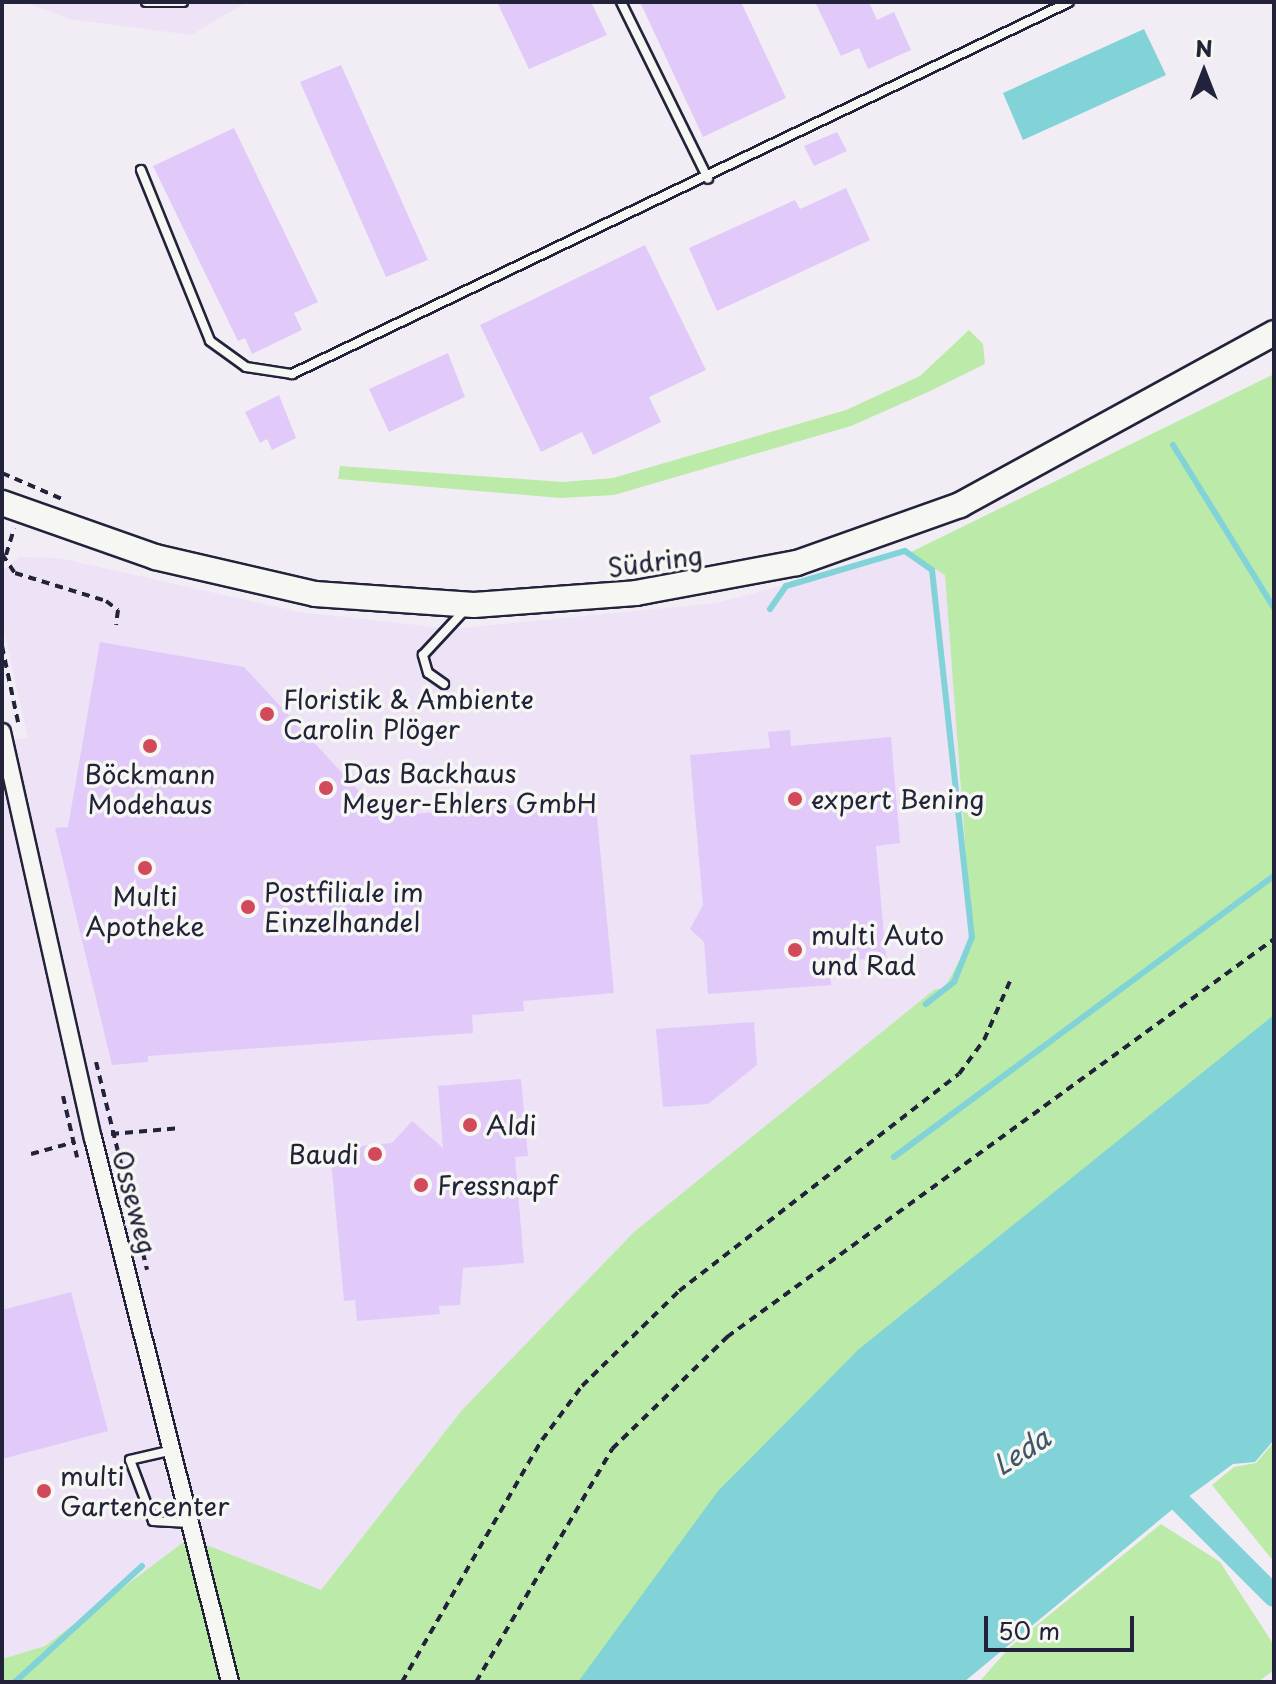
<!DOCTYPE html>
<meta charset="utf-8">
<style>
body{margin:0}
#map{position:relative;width:1276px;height:1684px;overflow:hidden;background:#f2edf4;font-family:"Playpen Sans",sans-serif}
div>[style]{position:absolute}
.built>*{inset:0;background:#ede2f6}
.green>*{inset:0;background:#bceaa9}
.water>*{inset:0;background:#81d3d8}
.stream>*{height:6px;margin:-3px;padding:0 3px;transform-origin:3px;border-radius:3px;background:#81d3d8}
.canal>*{height:22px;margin:-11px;padding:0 11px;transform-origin:11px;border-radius:11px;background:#81d3d8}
.building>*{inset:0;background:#e1cafa}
.path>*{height:4px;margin-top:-2px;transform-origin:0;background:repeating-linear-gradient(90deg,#22223b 0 8px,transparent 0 14px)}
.roads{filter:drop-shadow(2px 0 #22223b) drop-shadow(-2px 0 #22223b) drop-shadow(0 2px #22223b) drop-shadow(0 -2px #22223b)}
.lane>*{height:8px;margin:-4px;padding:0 4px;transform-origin:4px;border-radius:4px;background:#f6f6f2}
.street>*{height:16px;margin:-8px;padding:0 8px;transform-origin:8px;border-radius:8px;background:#f6f6f2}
.secondary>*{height:24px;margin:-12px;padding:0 12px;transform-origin:12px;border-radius:12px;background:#f6f6f2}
.dots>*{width:22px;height:22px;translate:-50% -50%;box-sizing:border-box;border:4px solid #f6f6f2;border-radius:50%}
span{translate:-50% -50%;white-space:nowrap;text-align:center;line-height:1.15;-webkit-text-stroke:7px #f6f6f2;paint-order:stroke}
.street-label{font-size:26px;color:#22223b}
.poi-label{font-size:26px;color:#22223b}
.left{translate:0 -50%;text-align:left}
.right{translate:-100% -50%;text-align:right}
.water-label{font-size:28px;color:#3e576a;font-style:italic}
.frame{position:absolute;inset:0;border:4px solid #22223b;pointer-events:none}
.north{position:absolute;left:1164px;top:32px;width:80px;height:80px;-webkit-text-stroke:6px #f6f6f2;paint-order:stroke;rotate:0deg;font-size:22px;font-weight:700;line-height:32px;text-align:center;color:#22223b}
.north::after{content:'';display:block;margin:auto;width:28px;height:36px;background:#22223b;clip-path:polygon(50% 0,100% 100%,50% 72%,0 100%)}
.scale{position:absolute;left:984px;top:1616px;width:150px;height:36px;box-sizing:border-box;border:4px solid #22223b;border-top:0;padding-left:10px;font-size:24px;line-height:28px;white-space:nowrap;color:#22223b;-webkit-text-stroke:6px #f6f6f2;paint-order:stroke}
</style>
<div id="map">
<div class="built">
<div style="clip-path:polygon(24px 2px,247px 2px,191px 35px,70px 19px)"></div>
<div style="clip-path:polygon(909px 553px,945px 575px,972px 937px,944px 990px,935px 989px,634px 1232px,462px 1410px,321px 1590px,189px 1538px,45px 1646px,2px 1659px,2px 741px,28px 738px,2px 622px,2px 571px,20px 557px,59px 558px,300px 612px,453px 629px,716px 603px)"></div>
</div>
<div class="green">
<div style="clip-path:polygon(969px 330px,983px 344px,985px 364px,928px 392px,851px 426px,614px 495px,560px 498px,338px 479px,340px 466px,563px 482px,613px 478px,846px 410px,920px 376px)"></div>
<div style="clip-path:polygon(1274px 374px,1274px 1027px,595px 1682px,2px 1682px,2px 1659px,45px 1646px,189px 1538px,321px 1590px,462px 1410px,634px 1232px,935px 989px,944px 989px,972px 937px,945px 575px,909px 553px)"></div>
<div style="clip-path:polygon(1274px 1442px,1274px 1562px,1212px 1485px,1234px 1467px,1256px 1463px)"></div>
<div style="clip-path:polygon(1161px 1524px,1220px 1562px,1272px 1642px,1274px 1670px,1258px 1682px,979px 1682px,1010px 1647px)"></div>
</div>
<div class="water">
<div style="clip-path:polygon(1144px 29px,1166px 75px,1023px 140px,1003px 93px)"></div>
<div style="clip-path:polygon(1274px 1015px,1274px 1440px,1255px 1462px,1233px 1464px,1180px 1503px,964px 1682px,578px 1682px,718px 1491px,859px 1349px)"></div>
</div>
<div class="stream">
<div style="left:1173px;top:445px;width:192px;rotate:58.2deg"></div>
<div style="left:770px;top:609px;width:28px;rotate:-55deg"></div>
<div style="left:786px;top:586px;width:124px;rotate:-16.4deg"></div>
<div style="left:905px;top:551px;width:33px;rotate:35deg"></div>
<div style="left:932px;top:570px;width:369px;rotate:83.8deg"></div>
<div style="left:972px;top:937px;width:48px;rotate:111.8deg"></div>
<div style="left:954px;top:982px;width:36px;rotate:142deg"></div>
<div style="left:894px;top:1157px;width:473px;rotate:-36.5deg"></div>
<div style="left:15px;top:1682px;width:172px;rotate:-42.4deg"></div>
</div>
<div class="canal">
<div style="left:1162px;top:1484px;width:158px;rotate:45deg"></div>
</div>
<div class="building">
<div style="clip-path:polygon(497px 2px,591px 2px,607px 35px,529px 69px)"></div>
<div style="clip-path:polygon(640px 2px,741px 2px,786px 98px,703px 137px)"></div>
<div style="clip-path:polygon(815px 2px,869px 2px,877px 20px,894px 12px,911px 50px,868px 69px,859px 48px,841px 56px)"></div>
<div style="clip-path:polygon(341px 65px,428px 260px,386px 277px,300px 82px)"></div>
<div style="clip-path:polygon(234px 128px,318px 302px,294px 313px,302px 330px,252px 354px,245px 338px,238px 341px,153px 166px)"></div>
<div style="clip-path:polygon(837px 132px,847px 151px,814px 166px,804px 146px)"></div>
<div style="clip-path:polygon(846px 188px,870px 240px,717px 311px,689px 248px,795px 200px,800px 209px)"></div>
<div style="clip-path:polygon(645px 245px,706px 370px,649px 397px,661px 422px,593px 455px,582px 432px,541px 452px,480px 325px)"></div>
<div style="clip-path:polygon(448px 353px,465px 397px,389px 432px,369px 389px)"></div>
<div style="clip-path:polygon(279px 395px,296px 438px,272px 450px,267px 439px,260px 443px,245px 412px)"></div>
<div style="clip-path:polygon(100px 642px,244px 667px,383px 817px,595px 797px,614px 993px,523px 1001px,524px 1011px,472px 1015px,473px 1033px,148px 1056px,148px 1062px,112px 1065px,55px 828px,68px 827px)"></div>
<div style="clip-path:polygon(790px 730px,791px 746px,891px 737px,900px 843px,876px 846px,886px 958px,830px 961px,831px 985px,708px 994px,704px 942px,690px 929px,703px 905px,690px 755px,770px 748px,768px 732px)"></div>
<div style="clip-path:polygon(754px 1022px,757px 1065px,708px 1104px,663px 1107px,656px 1029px)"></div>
<div style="clip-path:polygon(521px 1079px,528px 1156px,515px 1157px,524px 1263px,463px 1268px,460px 1305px,439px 1306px,440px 1314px,357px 1321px,355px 1300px,344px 1301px,330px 1149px,392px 1143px,412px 1121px,443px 1148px,438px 1086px)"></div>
<div style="clip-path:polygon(71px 1292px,108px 1431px,2px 1459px,2px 1310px)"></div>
</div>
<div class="path">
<div style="left:2px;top:473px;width:65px;rotate:23.4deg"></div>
<div style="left:2px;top:554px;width:23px;rotate:56deg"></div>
<div style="left:15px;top:573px;width:95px;rotate:17.1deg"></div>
<div style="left:106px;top:601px;width:15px;rotate:37deg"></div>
<div style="left:118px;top:610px;width:15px;rotate:98deg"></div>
<div style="left:6px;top:555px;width:28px;rotate:-73deg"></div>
<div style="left:2px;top:646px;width:78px;rotate:78.1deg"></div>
<div style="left:96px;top:1062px;width:214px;rotate:76.2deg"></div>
<div style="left:63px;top:1096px;width:63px;rotate:77.1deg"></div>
<div style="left:111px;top:1134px;width:70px;rotate:-4.9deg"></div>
<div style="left:31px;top:1154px;width:46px;rotate:-15.3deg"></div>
<div style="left:402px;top:1682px;width:280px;rotate:-60deg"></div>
<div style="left:542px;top:1440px;width:67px;rotate:-53.5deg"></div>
<div style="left:582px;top:1386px;width:136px;rotate:-44.4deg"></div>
<div style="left:679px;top:1291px;width:354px;rotate:-37.8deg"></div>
<div style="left:959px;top:1074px;width:42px;rotate:-53.7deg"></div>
<div style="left:984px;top:1040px;width:64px;rotate:-66.2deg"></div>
<div style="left:476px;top:1682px;width:270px;rotate:-59.7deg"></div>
<div style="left:612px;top:1449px;width:161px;rotate:-44.2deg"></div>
<div style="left:727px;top:1337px;width:676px;rotate:-36.04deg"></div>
</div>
<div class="roads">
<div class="lane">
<div style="left:146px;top:2px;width:37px"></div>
<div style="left:621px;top:2px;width:197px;rotate:63.8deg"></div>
<div style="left:141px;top:170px;width:184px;rotate:68deg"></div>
<div style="left:210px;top:341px;width:44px;rotate:35.8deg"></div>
<div style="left:246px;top:367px;width:47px;rotate:8.7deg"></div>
<div style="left:292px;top:374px;width:861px;rotate:-25.58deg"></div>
<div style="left:444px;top:684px;width:19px;rotate:-145deg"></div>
<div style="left:428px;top:673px;width:19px;rotate:-106deg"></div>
<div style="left:423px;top:655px;width:59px;rotate:-47.1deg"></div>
<div style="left:173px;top:1450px;width:44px;rotate:166.9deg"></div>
<div style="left:130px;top:1460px;width:65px;rotate:69.3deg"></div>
<div style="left:153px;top:1521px;width:36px;rotate:3deg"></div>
</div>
<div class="street">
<div style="left:2px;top:732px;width:416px;rotate:77.4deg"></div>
<div style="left:93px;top:1138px;width:561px;rotate:75.86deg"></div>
</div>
<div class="secondary">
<div style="left:2px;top:503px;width:162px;rotate:19.4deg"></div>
<div style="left:155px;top:557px;width:164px;rotate:13deg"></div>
<div style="left:315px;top:594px;width:159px;rotate:4deg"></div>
<div style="left:474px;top:605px;width:162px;rotate:-4.2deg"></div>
<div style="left:636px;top:593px;width:164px;rotate:-10.6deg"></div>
<div style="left:797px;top:563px;width:173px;rotate:-19.6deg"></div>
<div style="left:960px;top:505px;width:358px;rotate:-28.7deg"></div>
</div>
</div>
<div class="dots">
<div style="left:267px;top:714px;background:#d1495b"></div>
<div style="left:150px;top:746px;background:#d1495b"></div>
<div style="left:326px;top:788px;background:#d1495b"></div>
<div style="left:795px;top:799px;background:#d1495b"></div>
<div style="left:145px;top:868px;background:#d1495b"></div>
<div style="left:248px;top:907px;background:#d1495b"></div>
<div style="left:795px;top:950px;background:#d1495b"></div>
<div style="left:470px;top:1125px;background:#d1495b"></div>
<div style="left:375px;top:1154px;background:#d1495b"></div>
<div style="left:421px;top:1185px;background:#d1495b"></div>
<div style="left:44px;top:1491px;background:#d1495b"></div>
</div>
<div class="street-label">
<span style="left:655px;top:561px;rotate:-8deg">Südring</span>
<span style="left:135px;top:1202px;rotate:75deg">Osseweg</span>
</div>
<div class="poi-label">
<span class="left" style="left:283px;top:714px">Floristik &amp; Ambiente<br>Carolin Plöger</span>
<span class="left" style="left:342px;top:788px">Das Backhaus<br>Meyer-Ehlers GmbH</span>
<span style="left:150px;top:789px">Böckmann<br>Modehaus</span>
<span class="left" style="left:811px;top:799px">expert Bening</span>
<span class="left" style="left:264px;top:907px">Postfiliale im<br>Einzelhandel</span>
<span style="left:145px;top:911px">Multi<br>Apotheke</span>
<span class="left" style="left:811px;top:950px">multi Auto<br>und Rad</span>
<span class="left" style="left:486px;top:1125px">Aldi</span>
<span class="right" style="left:359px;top:1154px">Baudi</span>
<span class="left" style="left:437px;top:1185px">Fressnapf</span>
<span class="left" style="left:60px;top:1491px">multi<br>Gartencenter</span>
</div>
<div class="water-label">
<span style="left:1021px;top:1451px;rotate:-33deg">Leda</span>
</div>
<div class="frame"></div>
<div class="north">N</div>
<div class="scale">50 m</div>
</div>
